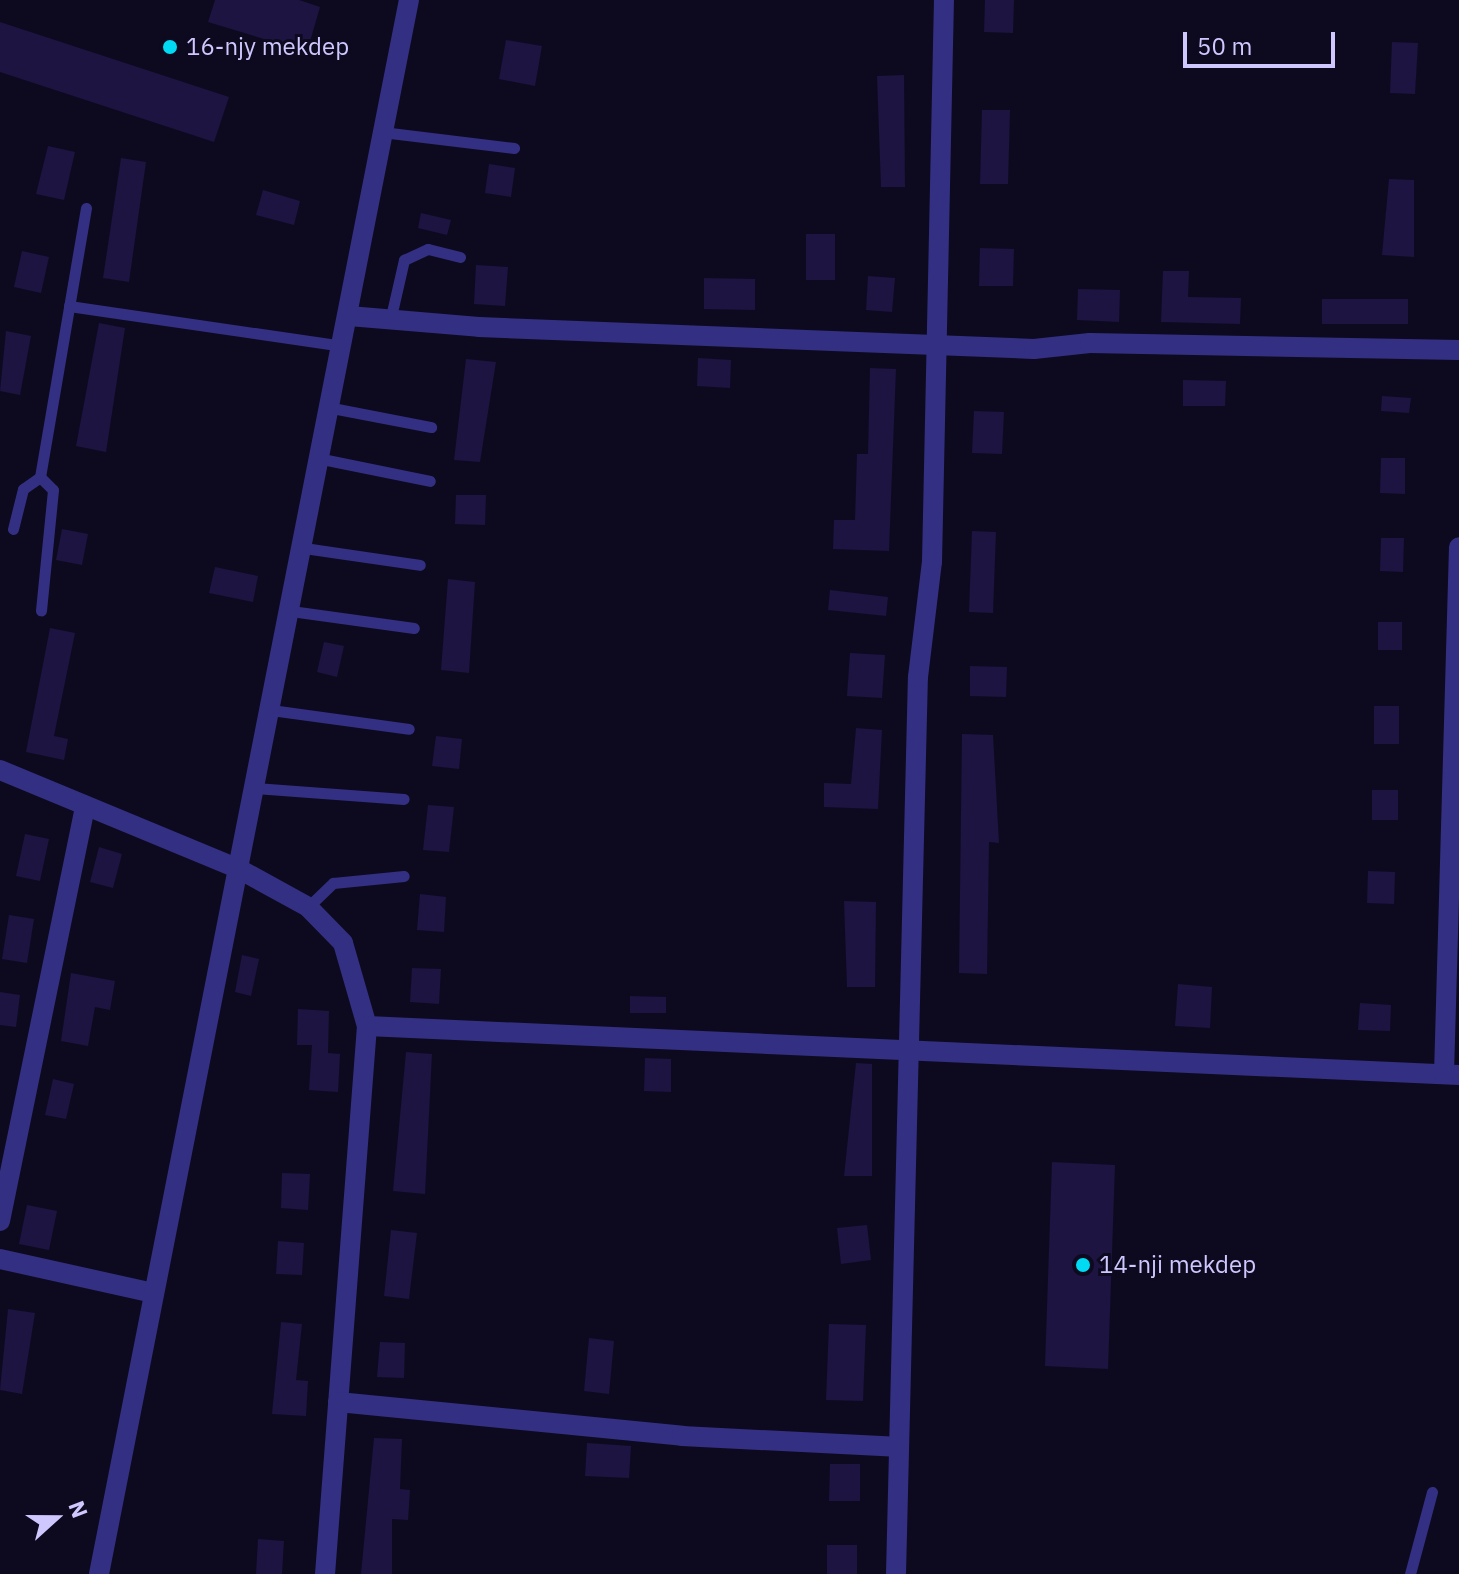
<!DOCTYPE html>
<style>
body{margin:0}
#map{position:relative;width:1459px;height:1574px;overflow:hidden;background:#0d0a1f;font-family:"IBM Plex Sans",sans-serif}
div>[style]{position:absolute}
.building>*{inset:0;background:#1d1441}
.lane>*{height:11px;margin:-5.5px;padding:0 5.5px;transform-origin:5.5px;border-radius:5.5px;background:#333083}
.street>*{height:20px;margin:-10px;padding:0 10px;transform-origin:10px;border-radius:10px;background:#333083}
.dots>*{width:22px;height:22px;translate:-50% -50%;box-sizing:border-box;border:4px solid #0d0a1f;border-radius:50%}
span{translate:-50% -50%;white-space:nowrap;text-align:center;line-height:1.15;-webkit-text-stroke:6px #0d0a1f;paint-order:stroke}
.poi-label{font-size:24px;color:#cec8ff}
.left{translate:0 -50%;text-align:left}
.north{position:absolute;left:16px;top:1478px;width:80px;height:80px;-webkit-text-stroke:6px #0d0a1f;paint-order:stroke;rotate:69deg;font-size:22px;font-weight:700;line-height:32px;text-align:center;color:#cec8ff}
.north::after{content:'';display:block;margin:auto;width:28px;height:36px;background:#cec8ff;clip-path:polygon(50% 0,100% 100%,50% 72%,0 100%)}
.scale{position:absolute;left:1183px;top:32px;width:152px;height:36px;box-sizing:border-box;border:4px solid #cec8ff;border-top:0;padding-left:10px;font-size:24px;line-height:28px;white-space:nowrap;color:#cec8ff;-webkit-text-stroke:6px #0d0a1f;paint-order:stroke}
</style>
<div id="map">
<div class="building">
<div style="clip-path:polygon(215px 0,299px 0,320px 7px,307px 52px,208px 22px)"></div>
<div style="clip-path:polygon(985px 0,1014px 0,1013px 33px,984px 32px)"></div>
<div style="clip-path:polygon(0 22px,229px 97px,214px 142px,0 72px)"></div>
<div style="clip-path:polygon(506px 40px,542px 46px,535px 86px,499px 79px)"></div>
<div style="clip-path:polygon(1392px 42px,1418px 43px,1415px 94px,1390px 93px)"></div>
<div style="clip-path:polygon(904px 75px,905px 187px,881px 187px,877px 76px)"></div>
<div style="clip-path:polygon(982px 110px,1010px 110px,1008px 184px,980px 184px)"></div>
<div style="clip-path:polygon(48px 146px,75px 152px,64px 200px,36px 194px)"></div>
<div style="clip-path:polygon(121px 158px,146px 162px,129px 282px,103px 278px)"></div>
<div style="clip-path:polygon(489px 164px,515px 168px,511px 197px,485px 193px)"></div>
<div style="clip-path:polygon(1389px 179px,1414px 180px,1414px 257px,1382px 255px)"></div>
<div style="clip-path:polygon(263px 190px,300px 201px,294px 225px,256px 215px)"></div>
<div style="clip-path:polygon(421px 213px,451px 220px,447px 235px,418px 228px)"></div>
<div style="clip-path:polygon(806px 234px,835px 234px,835px 280px,806px 280px)"></div>
<div style="clip-path:polygon(980px 248px,1014px 249px,1013px 286px,979px 286px)"></div>
<div style="clip-path:polygon(22px 251px,49px 257px,41px 293px,14px 287px)"></div>
<div style="clip-path:polygon(476px 265px,508px 267px,505px 306px,474px 304px)"></div>
<div style="clip-path:polygon(1163px 271px,1189px 271px,1188px 297px,1241px 298px,1240px 324px,1161px 322px)"></div>
<div style="clip-path:polygon(868px 276px,895px 278px,892px 312px,866px 310px)"></div>
<div style="clip-path:polygon(704px 278px,755px 279px,755px 310px,704px 309px)"></div>
<div style="clip-path:polygon(1078px 289px,1120px 290px,1119px 322px,1077px 320px)"></div>
<div style="clip-path:polygon(1322px 299px,1408px 299px,1408px 324px,1322px 324px)"></div>
<div style="clip-path:polygon(99px 323px,125px 328px,106px 452px,76px 446px)"></div>
<div style="clip-path:polygon(6px 331px,31px 336px,20px 395px,0 391px)"></div>
<div style="clip-path:polygon(698px 358px,731px 360px,730px 388px,697px 386px)"></div>
<div style="clip-path:polygon(466px 359px,496px 362px,480px 462px,454px 460px)"></div>
<div style="clip-path:polygon(870px 368px,896px 369px,889px 551px,833px 549px,834px 520px,855px 520px,857px 454px,868px 454px)"></div>
<div style="clip-path:polygon(1183px 380px,1226px 381px,1225px 406px,1183px 406px)"></div>
<div style="clip-path:polygon(1382px 396px,1411px 398px,1409px 413px,1381px 411px)"></div>
<div style="clip-path:polygon(974px 411px,1004px 412px,1002px 454px,972px 453px)"></div>
<div style="clip-path:polygon(1381px 458px,1405px 458px,1405px 494px,1380px 493px)"></div>
<div style="clip-path:polygon(456px 495px,486px 495px,485px 525px,455px 524px)"></div>
<div style="clip-path:polygon(62px 529px,88px 534px,82px 565px,56px 560px)"></div>
<div style="clip-path:polygon(972px 531px,996px 532px,993px 613px,969px 612px)"></div>
<div style="clip-path:polygon(1381px 538px,1404px 538px,1403px 572px,1380px 571px)"></div>
<div style="clip-path:polygon(215px 567px,258px 576px,253px 602px,209px 593px)"></div>
<div style="clip-path:polygon(448px 579px,475px 582px,469px 673px,441px 670px)"></div>
<div style="clip-path:polygon(830px 590px,888px 597px,886px 616px,828px 610px)"></div>
<div style="clip-path:polygon(1378px 622px,1402px 622px,1402px 650px,1378px 650px)"></div>
<div style="clip-path:polygon(50px 628px,75px 633px,54px 736px,68px 739px,64px 760px,26px 752px)"></div>
<div style="clip-path:polygon(324px 642px,344px 646px,337px 677px,317px 672px)"></div>
<div style="clip-path:polygon(850px 653px,885px 655px,882px 698px,847px 696px)"></div>
<div style="clip-path:polygon(970px 666px,1007px 667px,1006px 697px,970px 696px)"></div>
<div style="clip-path:polygon(1374px 706px,1399px 706px,1399px 744px,1374px 744px)"></div>
<div style="clip-path:polygon(856px 728px,882px 730px,878px 809px,824px 807px,824px 783px,851px 784px)"></div>
<div style="clip-path:polygon(962px 734px,993px 735px,999px 843px,989px 842px,987px 974px,959px 973px)"></div>
<div style="clip-path:polygon(436px 736px,462px 739px,459px 769px,432px 766px)"></div>
<div style="clip-path:polygon(1372px 790px,1398px 790px,1398px 820px,1372px 820px)"></div>
<div style="clip-path:polygon(428px 805px,454px 807px,449px 852px,423px 850px)"></div>
<div style="clip-path:polygon(25px 834px,49px 839px,40px 881px,16px 876px)"></div>
<div style="clip-path:polygon(99px 847px,122px 854px,113px 888px,90px 882px)"></div>
<div style="clip-path:polygon(1368px 871px,1395px 872px,1394px 904px,1367px 903px)"></div>
<div style="clip-path:polygon(420px 894px,446px 897px,444px 932px,417px 930px)"></div>
<div style="clip-path:polygon(844px 901px,876px 902px,875px 987px,847px 987px)"></div>
<div style="clip-path:polygon(9px 915px,34px 919px,27px 963px,2px 959px)"></div>
<div style="clip-path:polygon(242px 955px,259px 959px,251px 996px,235px 992px)"></div>
<div style="clip-path:polygon(412px 968px,441px 969px,439px 1004px,410px 1002px)"></div>
<div style="clip-path:polygon(71px 973px,115px 981px,110px 1010px,95px 1007px,88px 1046px,61px 1041px)"></div>
<div style="clip-path:polygon(1178px 984px,1212px 987px,1210px 1028px,1175px 1026px)"></div>
<div style="clip-path:polygon(0 992px,20px 995px,16px 1027px,0 1025px)"></div>
<div style="clip-path:polygon(630px 996px,666px 997px,666px 1013px,630px 1013px)"></div>
<div style="clip-path:polygon(1360px 1003px,1391px 1005px,1390px 1031px,1358px 1030px)"></div>
<div style="clip-path:polygon(298px 1009px,329px 1011px,328px 1053px,340px 1054px,338px 1092px,309px 1090px,312px 1045px,297px 1045px)"></div>
<div style="clip-path:polygon(406px 1052px,432px 1054px,425px 1194px,393px 1191px)"></div>
<div style="clip-path:polygon(645px 1058px,671px 1059px,671px 1092px,644px 1091px)"></div>
<div style="clip-path:polygon(856px 1063px,872px 1064px,872px 1176px,844px 1176px)"></div>
<div style="clip-path:polygon(53px 1079px,74px 1084px,66px 1119px,45px 1115px)"></div>
<div style="clip-path:polygon(1052px 1162px,1115px 1165px,1108px 1369px,1045px 1366px)"></div>
<div style="clip-path:polygon(282px 1173px,310px 1174px,308px 1210px,281px 1208px)"></div>
<div style="clip-path:polygon(27px 1205px,57px 1211px,49px 1250px,19px 1244px)"></div>
<div style="clip-path:polygon(867px 1225px,871px 1260px,841px 1264px,837px 1228px)"></div>
<div style="clip-path:polygon(391px 1230px,417px 1233px,409px 1299px,384px 1296px)"></div>
<div style="clip-path:polygon(278px 1241px,304px 1243px,302px 1275px,276px 1274px)"></div>
<div style="clip-path:polygon(8px 1309px,35px 1313px,22px 1394px,0 1390px)"></div>
<div style="clip-path:polygon(281px 1322px,302px 1324px,296px 1380px,308px 1381px,306px 1416px,272px 1414px)"></div>
<div style="clip-path:polygon(829px 1324px,866px 1325px,863px 1401px,826px 1400px)"></div>
<div style="clip-path:polygon(589px 1338px,614px 1341px,609px 1394px,584px 1391px)"></div>
<div style="clip-path:polygon(380px 1342px,405px 1343px,404px 1378px,377px 1377px)"></div>
<div style="clip-path:polygon(374px 1438px,402px 1439px,400px 1489px,410px 1490px,408px 1520px,392px 1519px,392px 1574px,361px 1574px)"></div>
<div style="clip-path:polygon(587px 1443px,631px 1446px,629px 1478px,585px 1476px)"></div>
<div style="clip-path:polygon(830px 1464px,860px 1464px,860px 1501px,829px 1501px)"></div>
<div style="clip-path:polygon(258px 1539px,284px 1541px,282px 1574px,256px 1574px)"></div>
<div style="clip-path:polygon(827px 1545px,857px 1545px,857px 1574px,827px 1574px)"></div>
</div>
<div class="lane">
<div style="left:382px;top:132px;width:133px;rotate:6.9deg"></div>
<div style="left:69px;top:306px;width:277px;rotate:8.3deg"></div>
<div style="left:390px;top:321px;width:63px;rotate:-77.1deg"></div>
<div style="left:404px;top:260px;width:26px;rotate:-25deg"></div>
<div style="left:428px;top:249px;width:33px;rotate:14deg"></div>
<div style="left:332px;top:408px;width:101px;rotate:10.9deg"></div>
<div style="left:322px;top:459px;width:110px;rotate:11.5deg"></div>
<div style="left:40px;top:477px;width:18px;rotate:45deg"></div>
<div style="left:53px;top:490px;width:121px;rotate:95.7deg"></div>
<div style="left:13px;top:529px;width:41px;rotate:-76deg"></div>
<div style="left:23px;top:489px;width:21px;rotate:-35deg"></div>
<div style="left:40px;top:477px;width:273px;rotate:-80.3deg"></div>
<div style="left:304px;top:548px;width:117px;rotate:8.3deg"></div>
<div style="left:291px;top:611px;width:124px;rotate:7.9deg"></div>
<div style="left:271px;top:710px;width:139px;rotate:7.8deg"></div>
<div style="left:255px;top:788px;width:149px;rotate:4.2deg"></div>
<div style="left:308px;top:907px;width:35px;rotate:-44deg"></div>
<div style="left:333px;top:883px;width:71px;rotate:-5.6deg"></div>
<div style="left:1410px;top:1574px;width:85px;rotate:-75deg"></div>
</div>
<div class="street">
<div style="left:349px;top:316px;width:130px;rotate:4.8deg"></div>
<div style="left:479px;top:327px;width:555px;rotate:2.27deg"></div>
<div style="left:1034px;top:349px;width:56px;rotate:-6.1deg"></div>
<div style="left:1090px;top:343px;width:369px;rotate:1.1deg"></div>
<div style="left:0;top:770px;width:259px;rotate:22.5deg"></div>
<div style="left:239px;top:869px;width:79px;rotate:28.8deg"></div>
<div style="left:308px;top:907px;width:50px;rotate:45.8deg"></div>
<div style="left:343px;top:943px;width:86px;rotate:73.9deg"></div>
<div style="left:367px;top:1026px;width:550px;rotate:94.38deg"></div>
<div style="left:367px;top:1026px;width:1093px;rotate:2.57deg"></div>
<div style="left:1444px;top:1074px;width:527px;rotate:-88.37deg"></div>
<div style="left:0;top:1221px;width:424px;rotate:-78.4deg"></div>
<div style="left:0;top:1259px;width:157px;rotate:12.5deg"></div>
<div style="left:338px;top:1402px;width:346px;rotate:5.6deg"></div>
<div style="left:682px;top:1436px;width:214px;rotate:2.9deg"></div>
<div style="left:99px;top:1574px;width:1604px;rotate:-78.86deg"></div>
<div style="left:896px;top:1574px;width:897px;rotate:-88.6deg"></div>
<div style="left:918px;top:677px;width:116px;rotate:-83.1deg"></div>
<div style="left:932px;top:562px;width:562px;rotate:-88.78deg"></div>
</div>
<div class="dots">
<div style="left:170px;top:47px;background:#00dbf3"></div>
<div style="left:1083px;top:1265px;background:#00dbf3"></div>
</div>
<div class="poi-label">
<span class="left" style="left:186px;top:47px">16-njy mekdep</span>
<span class="left" style="left:1099px;top:1265px">14-nji mekdep</span>
</div>
<div class="north">N</div>
<div class="scale">50 m</div>
</div>
